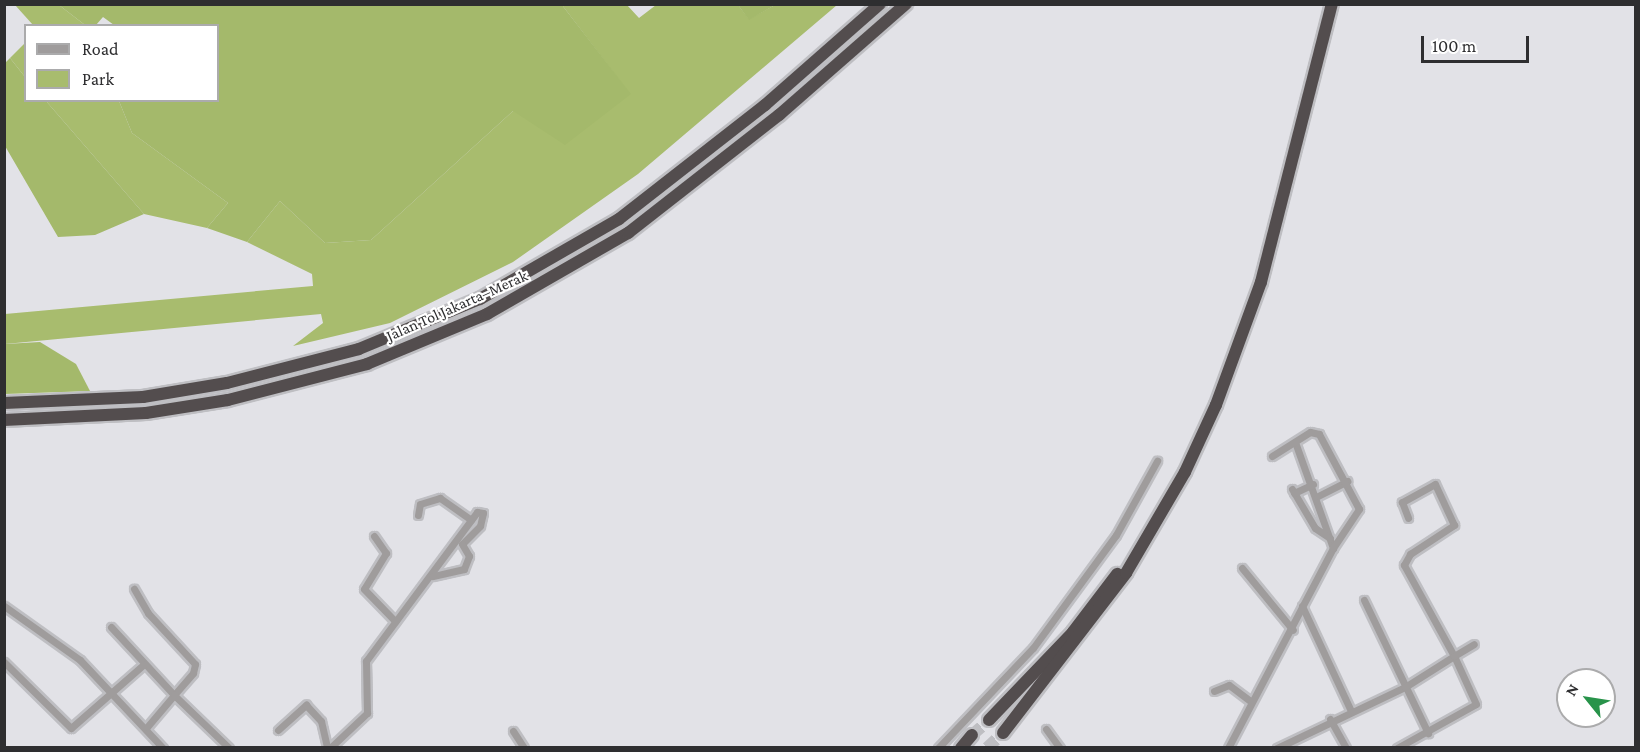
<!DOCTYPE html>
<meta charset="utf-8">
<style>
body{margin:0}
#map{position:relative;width:1640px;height:752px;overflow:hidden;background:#e2e2e7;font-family:"Crimson Pro",serif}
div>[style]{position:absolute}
.green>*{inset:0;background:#a8bc6e}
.forest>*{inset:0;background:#a4b96b}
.motorway-tunnel>*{height:12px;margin-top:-6px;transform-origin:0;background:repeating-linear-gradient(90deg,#bebec2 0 12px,transparent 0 18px)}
.roads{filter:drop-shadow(2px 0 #bebec2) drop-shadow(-2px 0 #bebec2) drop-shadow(0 2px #bebec2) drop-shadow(0 -2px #bebec2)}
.minor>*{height:7px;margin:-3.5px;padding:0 3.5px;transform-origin:3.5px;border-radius:3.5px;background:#9f9c9c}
.motorway>*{height:12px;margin:-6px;padding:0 6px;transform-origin:6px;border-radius:6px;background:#534d4e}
span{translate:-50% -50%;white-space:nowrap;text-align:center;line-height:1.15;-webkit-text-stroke:4.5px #fff;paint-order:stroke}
.street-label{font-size:16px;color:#2e2e30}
.frame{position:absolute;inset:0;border:6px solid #2e2e30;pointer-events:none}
.legend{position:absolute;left:24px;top:24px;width:195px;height:78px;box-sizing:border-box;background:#fff;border:2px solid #ababac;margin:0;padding:8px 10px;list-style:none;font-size:18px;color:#2e2e30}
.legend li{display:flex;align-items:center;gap:12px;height:30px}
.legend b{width:30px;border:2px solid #ababac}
.north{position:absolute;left:1556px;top:668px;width:60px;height:60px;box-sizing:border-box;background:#fff;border:2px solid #ababac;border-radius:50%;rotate:300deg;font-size:16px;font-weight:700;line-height:24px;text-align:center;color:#2e2e30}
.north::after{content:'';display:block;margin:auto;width:21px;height:27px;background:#28934a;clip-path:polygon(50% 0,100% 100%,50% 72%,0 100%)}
.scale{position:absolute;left:1421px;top:36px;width:108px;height:27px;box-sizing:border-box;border:3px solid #2e2e30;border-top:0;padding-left:8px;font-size:18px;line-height:21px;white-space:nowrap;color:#2e2e30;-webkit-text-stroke:4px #fff;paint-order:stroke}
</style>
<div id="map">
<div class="green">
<div style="clip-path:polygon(15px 5px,59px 5px,85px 25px,33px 25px)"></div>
<div style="clip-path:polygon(562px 5px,627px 5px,639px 18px,656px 5px,738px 5px,749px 19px,775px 5px,837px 5px,638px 174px,513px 262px,390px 323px,293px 346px,323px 323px,321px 314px,5px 344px,5px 314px,313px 286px,312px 274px,247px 242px,280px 201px,325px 243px,371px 240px,513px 111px,630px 94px)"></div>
<div style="clip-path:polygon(25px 43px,25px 77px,10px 58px)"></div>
<div style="clip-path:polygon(46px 101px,119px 101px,132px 133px,228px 203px,207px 228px,144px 214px)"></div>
</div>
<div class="forest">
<div style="clip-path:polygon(59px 5px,562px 5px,631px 94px,565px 145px,513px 111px,371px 240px,325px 243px,280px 201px,247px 242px,207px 228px,228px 203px,132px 133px,119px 101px,218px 100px,218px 26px,114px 25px,103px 17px,96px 25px,85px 25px)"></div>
<div style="clip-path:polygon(775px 5px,749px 20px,738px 5px,738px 4px)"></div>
<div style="clip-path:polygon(10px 58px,25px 77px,26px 100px,46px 101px,144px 214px,95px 235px,58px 237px,5px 146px,5px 63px)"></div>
<div style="clip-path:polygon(40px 342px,76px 364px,90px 391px,5px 394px,5px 344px)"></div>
</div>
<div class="motorway-tunnel">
<div style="left:972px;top:735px;width:23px;rotate:-41deg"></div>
<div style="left:987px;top:748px;width:22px;rotate:-43deg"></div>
</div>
<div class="roads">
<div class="minor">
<div style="left:1295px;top:442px;width:113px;rotate:70.3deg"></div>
<div style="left:1292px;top:489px;width:45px;rotate:59.5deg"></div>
<div style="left:1315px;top:528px;width:18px;rotate:34deg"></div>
<div style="left:1294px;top:493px;width:21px;rotate:-25deg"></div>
<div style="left:1318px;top:496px;width:33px;rotate:-27deg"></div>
<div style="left:418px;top:515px;width:11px;rotate:-80deg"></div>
<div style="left:420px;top:504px;width:21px;rotate:-17deg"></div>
<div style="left:440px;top:498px;width:38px;rotate:35deg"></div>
<div style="left:374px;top:536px;width:21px;rotate:55deg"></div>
<div style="left:386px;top:553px;width:42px;rotate:121.4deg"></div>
<div style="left:364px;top:589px;width:45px;rotate:45.9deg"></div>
<div style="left:1242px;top:568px;width:80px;rotate:50.6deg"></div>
<div style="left:1364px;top:600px;width:148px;rotate:64.3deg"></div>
<div style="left:4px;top:606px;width:93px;rotate:35.4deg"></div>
<div style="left:80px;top:660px;width:121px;rotate:46.7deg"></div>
<div style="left:1302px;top:606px;width:114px;rotate:65deg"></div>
<div style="left:111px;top:627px;width:93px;rotate:47.2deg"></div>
<div style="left:174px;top:695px;width:29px;rotate:-49deg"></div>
<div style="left:193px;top:673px;width:9px;rotate:-77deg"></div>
<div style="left:195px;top:664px;width:69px;rotate:-132.7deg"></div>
<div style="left:148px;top:613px;width:28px;rotate:-120deg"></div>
<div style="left:4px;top:662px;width:94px;rotate:44.6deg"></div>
<div style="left:71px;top:728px;width:97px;rotate:-41.2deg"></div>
<div style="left:1214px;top:691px;width:16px;rotate:-22deg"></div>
<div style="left:1229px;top:685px;width:26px;rotate:37deg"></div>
<div style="left:1330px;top:719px;width:33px;rotate:61deg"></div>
<div style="left:147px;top:727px;width:42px;rotate:-49.8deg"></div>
<div style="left:174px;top:695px;width:76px;rotate:43.9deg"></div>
<div style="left:1046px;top:729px;width:24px;rotate:54deg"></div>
<div style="left:278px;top:730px;width:38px;rotate:-42deg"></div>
<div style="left:306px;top:705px;width:22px;rotate:47deg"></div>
<div style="left:321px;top:721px;width:28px;rotate:77deg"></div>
<div style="left:513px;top:731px;width:20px;rotate:57deg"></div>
<div style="left:330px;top:748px;width:51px;rotate:-43.4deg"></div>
<div style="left:367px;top:713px;width:52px;rotate:-91.1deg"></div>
<div style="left:366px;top:661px;width:186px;rotate:-53.3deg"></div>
<div style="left:477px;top:512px;width:6px;rotate:9deg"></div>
<div style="left:483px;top:513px;width:13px;rotate:103deg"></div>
<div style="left:480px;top:526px;width:25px;rotate:135deg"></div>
<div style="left:462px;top:544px;width:14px;rotate:60deg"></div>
<div style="left:469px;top:556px;width:14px;rotate:111deg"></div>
<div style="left:464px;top:569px;width:32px;rotate:167deg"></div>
<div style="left:938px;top:748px;width:138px;rotate:-46.5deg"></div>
<div style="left:1033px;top:648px;width:140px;rotate:-53.7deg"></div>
<div style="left:1116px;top:535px;width:85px;rotate:-61deg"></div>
<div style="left:1228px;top:748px;width:226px;rotate:-62.3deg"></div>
<div style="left:1333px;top:548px;width:47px;rotate:-56.3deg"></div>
<div style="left:1359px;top:509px;width:85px;rotate:-118.1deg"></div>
<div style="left:1319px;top:434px;width:9px;rotate:-167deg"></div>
<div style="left:1310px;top:432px;width:45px;rotate:147.7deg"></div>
<div style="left:1277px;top:748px;width:142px;rotate:-25.5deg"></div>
<div style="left:1405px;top:687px;width:58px;rotate:-32.3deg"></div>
<div style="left:1454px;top:656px;width:104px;rotate:-118.8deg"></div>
<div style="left:1404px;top:565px;width:13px;rotate:-61deg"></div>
<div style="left:1410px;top:554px;width:53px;rotate:-33.4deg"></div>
<div style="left:1454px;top:525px;width:45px;rotate:-114.9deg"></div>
<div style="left:1435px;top:484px;width:38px;rotate:151deg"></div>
<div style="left:1402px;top:502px;width:17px;rotate:69deg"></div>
<div style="left:1397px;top:748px;width:90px;rotate:-29.1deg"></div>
<div style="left:1476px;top:704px;width:53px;rotate:-114.6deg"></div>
<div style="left:1454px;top:656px;width:23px;rotate:-31deg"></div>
</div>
<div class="motorway">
<div style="left:4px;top:403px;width:139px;rotate:-2.5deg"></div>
<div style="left:143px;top:397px;width:85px;rotate:-9.5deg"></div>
<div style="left:227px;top:383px;width:136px;rotate:-14.4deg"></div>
<div style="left:359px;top:349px;width:131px;rotate:-22.5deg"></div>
<div style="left:480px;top:299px;width:160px;rotate:-29.9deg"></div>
<div style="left:619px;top:219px;width:185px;rotate:-38deg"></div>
<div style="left:765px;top:105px;width:153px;rotate:-41.3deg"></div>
<div style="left:4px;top:420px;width:142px;rotate:-2.8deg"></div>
<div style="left:146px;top:413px;width:83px;rotate:-9deg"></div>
<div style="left:228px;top:400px;width:144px;rotate:-14.5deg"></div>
<div style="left:367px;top:364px;width:130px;rotate:-22.6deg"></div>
<div style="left:487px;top:314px;width:163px;rotate:-29.9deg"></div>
<div style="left:628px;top:233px;width:192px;rotate:-38deg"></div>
<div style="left:779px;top:115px;width:169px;rotate:-41.2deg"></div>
<div style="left:989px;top:720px;width:122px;rotate:-46.3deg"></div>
<div style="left:1073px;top:632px;width:73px;rotate:-52.8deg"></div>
<div style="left:1003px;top:733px;width:202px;rotate:-52.4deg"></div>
<div style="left:1126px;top:573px;width:117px;rotate:-59.7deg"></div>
<div style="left:1185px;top:472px;width:74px;rotate:-65.2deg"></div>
<div style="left:1216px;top:405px;width:131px;rotate:-69.9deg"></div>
<div style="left:1261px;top:282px;width:287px;rotate:-75.7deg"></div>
<div style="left:961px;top:748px;width:17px;rotate:-50deg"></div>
</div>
</div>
<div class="street-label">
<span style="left:457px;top:306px;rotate:-24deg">Jalan Tol Jakarta–Merak</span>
</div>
<div class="frame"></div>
<ul class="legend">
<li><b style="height:8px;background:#9f9c9c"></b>Road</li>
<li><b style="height:16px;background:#a8bc6e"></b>Park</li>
</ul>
<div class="north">N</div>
<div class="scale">100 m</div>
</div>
